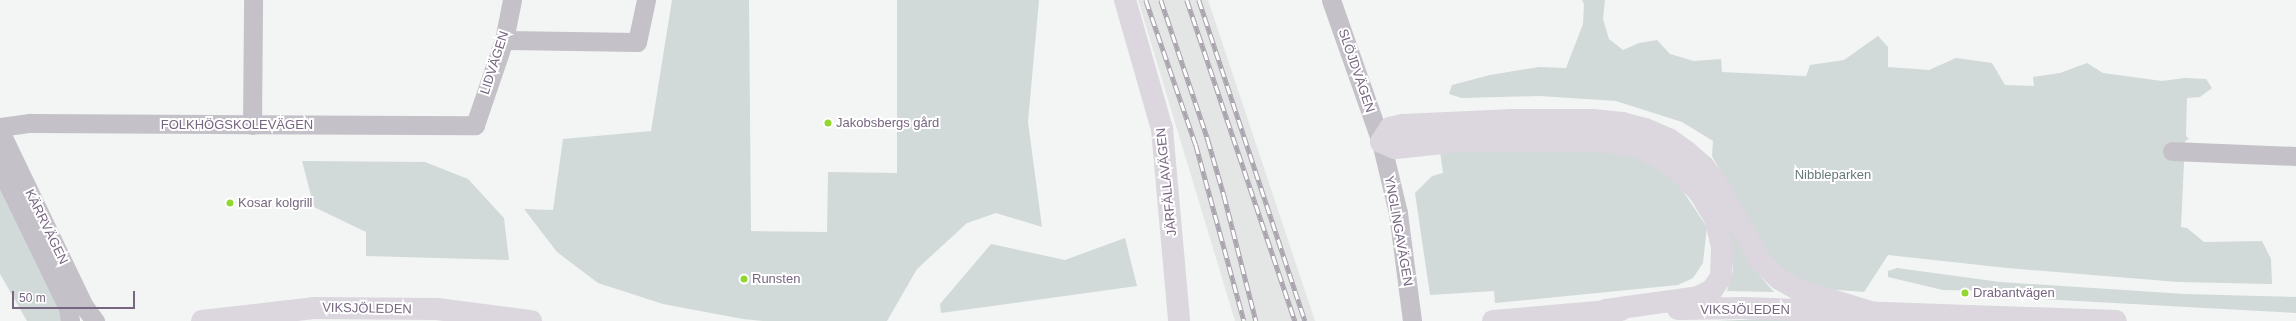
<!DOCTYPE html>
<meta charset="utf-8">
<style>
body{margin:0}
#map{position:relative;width:2296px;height:321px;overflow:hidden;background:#f2f5f3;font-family:Arial,sans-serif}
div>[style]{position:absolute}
.built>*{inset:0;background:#e4e6e6}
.green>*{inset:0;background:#d1dad8}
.street>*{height:19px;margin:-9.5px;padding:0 9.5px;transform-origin:9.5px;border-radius:9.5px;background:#c5c1c8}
.secondary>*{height:22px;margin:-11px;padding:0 11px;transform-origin:11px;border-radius:11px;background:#dcd6de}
.rail>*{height:4.5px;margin-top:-2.25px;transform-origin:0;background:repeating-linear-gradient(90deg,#fff 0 9px,#aaa4ae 0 18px);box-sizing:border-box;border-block:1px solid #aaa4ae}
.dots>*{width:11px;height:11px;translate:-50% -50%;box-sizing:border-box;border:2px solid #fff;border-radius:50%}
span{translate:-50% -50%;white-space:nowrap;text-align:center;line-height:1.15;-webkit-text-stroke:4px #fff;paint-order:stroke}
.street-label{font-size:13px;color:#776681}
.poi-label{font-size:13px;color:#776681}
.left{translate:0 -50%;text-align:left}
.park-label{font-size:13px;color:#657978}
.scale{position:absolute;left:12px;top:291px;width:123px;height:18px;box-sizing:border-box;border:2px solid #776681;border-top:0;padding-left:5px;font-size:12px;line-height:14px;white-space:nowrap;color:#776681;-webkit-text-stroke:3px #fff;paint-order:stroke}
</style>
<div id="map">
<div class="built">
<div style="clip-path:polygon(1138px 0,1208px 0,1315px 321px,1235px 321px)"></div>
</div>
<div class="green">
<div style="clip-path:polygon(672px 0,749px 0,751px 231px,827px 232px,828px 172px,897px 173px,897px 0,1039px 0,1028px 122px,1042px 227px,996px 213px,967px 223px,917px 269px,887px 321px,763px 321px,743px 319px,663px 304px,598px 283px,557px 252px,524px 209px,553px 210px,563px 139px,651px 131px)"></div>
<div style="clip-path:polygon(1582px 0,1605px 0,1603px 19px,1609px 39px,1623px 50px,1639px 43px,1657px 40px,1670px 54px,1694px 61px,1721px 59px,1722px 72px,1806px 76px,1810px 65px,1844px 60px,1878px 36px,1888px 47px,1888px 67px,1929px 70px,1956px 58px,1992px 63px,2005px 85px,2034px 86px,2033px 77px,2060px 73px,2087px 63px,2103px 73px,2162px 81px,2185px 78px,2206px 79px,2212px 88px,2200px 97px,2187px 98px,2186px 136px,2189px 139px,2185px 141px,2181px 227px,2187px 228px,2204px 242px,2262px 241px,2271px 259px,2272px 284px,2178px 282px,2007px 268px,1888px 255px,1864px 292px,1825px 289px,1798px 279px,1776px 264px,1760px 243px,1712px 156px,1713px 141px,1682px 122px,1616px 101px,1540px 96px,1462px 98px,1449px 94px,1452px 85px,1490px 75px,1539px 67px,1566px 68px,1583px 24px,1584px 4px)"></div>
<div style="clip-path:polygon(1557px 126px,1625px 131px,1651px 139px,1678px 152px,1699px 170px,1713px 188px,1760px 276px,1774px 292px,1727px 291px,1733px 271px,1729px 230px,1715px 200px,1701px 181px,1683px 162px,1666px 150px,1644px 140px,1620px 135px,1569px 132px,1430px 135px,1430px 129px)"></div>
<div style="clip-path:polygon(1571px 148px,1634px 153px,1672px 175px,1707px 227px,1703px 263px,1693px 278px,1678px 285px,1495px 303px,1494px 291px,1430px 295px,1415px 193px,1432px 176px,1443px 173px,1440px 151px)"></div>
<div style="clip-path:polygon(302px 161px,425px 162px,468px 179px,504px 218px,509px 260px,366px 256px,366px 232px,314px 207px)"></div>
<div style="clip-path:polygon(0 177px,60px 306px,63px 321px,27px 321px,0 274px)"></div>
<div style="clip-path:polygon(1125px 238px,1137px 286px,941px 313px,940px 304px,991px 244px,1065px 260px)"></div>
<div style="clip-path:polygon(1897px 268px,2000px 282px,2185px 294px,2296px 297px,2296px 313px,2025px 298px,1993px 291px,1943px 290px,1888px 277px,1888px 271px)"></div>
<div style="clip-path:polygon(1760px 319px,1905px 321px,1718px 321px)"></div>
</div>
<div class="street">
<div style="left:1331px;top:0;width:151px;rotate:70.6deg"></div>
<div style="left:1381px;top:142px;width:73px;rotate:76.5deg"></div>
<div style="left:1398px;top:213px;width:109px;rotate:82.6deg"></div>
<div style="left:504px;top:40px;width:133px;rotate:0.9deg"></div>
<div style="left:637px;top:42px;width:43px;rotate:-77.9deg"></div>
<div style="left:252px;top:125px;width:125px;rotate:-89.5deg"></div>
<div style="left:0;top:127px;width:30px;rotate:-8deg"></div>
<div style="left:30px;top:123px;width:445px;rotate:0.3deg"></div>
<div style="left:475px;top:125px;width:90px;rotate:-71.2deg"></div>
<div style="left:504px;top:40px;width:41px;rotate:-78.7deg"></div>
<div style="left:0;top:131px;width:194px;rotate:64.4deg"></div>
<div style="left:84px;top:306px;width:19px;rotate:54deg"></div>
<div style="left:2172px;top:151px;width:124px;rotate:2.3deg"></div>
<div style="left:0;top:161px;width:9px;rotate:84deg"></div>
<div style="left:1px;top:170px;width:153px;rotate:64.1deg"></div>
<div style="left:68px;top:308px;width:13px;rotate:81deg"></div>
</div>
<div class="secondary">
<div style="left:1125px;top:0;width:134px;rotate:74deg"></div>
<div style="left:1162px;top:129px;width:193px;rotate:84.9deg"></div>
<div style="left:1678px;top:309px;width:65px;rotate:-0.9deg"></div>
<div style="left:1743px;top:308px;width:373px;rotate:2deg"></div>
<div style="left:1606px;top:310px;width:93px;rotate:-8deg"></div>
<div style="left:1698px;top:297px;width:16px;rotate:-27deg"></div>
<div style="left:1712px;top:290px;width:16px;rotate:-55deg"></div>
<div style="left:1721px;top:277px;width:30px;rotate:-88deg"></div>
<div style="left:1722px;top:247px;width:28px;rotate:-103deg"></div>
<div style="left:1716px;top:220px;width:33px;rotate:-121deg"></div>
<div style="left:1699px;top:192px;width:35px;rotate:-134deg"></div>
<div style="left:1675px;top:167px;width:34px;rotate:-150deg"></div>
<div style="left:1646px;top:150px;width:17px;rotate:-163deg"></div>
<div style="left:1630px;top:145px;width:31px;rotate:-173deg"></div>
<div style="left:1599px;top:141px;width:137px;rotate:180deg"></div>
<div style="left:1462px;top:141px;width:67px;rotate:174deg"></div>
<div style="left:1395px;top:148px;width:15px;rotate:-157deg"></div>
<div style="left:1381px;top:142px;width:17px;rotate:-57deg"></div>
<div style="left:1390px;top:128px;width:13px;rotate:-13deg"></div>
<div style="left:1403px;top:125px;width:110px;rotate:-2.6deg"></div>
<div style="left:1513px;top:120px;width:80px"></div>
<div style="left:1593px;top:120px;width:29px;rotate:6deg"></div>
<div style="left:1622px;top:123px;width:24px;rotate:15deg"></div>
<div style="left:1645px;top:129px;width:26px;rotate:23deg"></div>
<div style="left:1669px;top:139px;width:22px;rotate:36deg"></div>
<div style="left:1687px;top:152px;width:23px;rotate:41deg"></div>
<div style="left:1704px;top:167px;width:25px;rotate:53deg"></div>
<div style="left:1719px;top:187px;width:86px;rotate:60.8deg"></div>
<div style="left:1761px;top:262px;width:25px;rotate:43deg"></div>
<div style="left:1779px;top:279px;width:23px;rotate:29deg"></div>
<div style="left:1799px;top:290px;width:75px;rotate:17deg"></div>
<div style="left:202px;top:321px;width:114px;rotate:-6.6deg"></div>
<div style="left:315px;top:308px;width:122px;rotate:0.5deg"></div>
<div style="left:437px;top:309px;width:95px;rotate:7.3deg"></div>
<div style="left:1493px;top:321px;width:128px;rotate:-4.9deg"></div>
</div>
<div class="rail">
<div style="left:1146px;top:0;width:153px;rotate:71deg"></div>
<div style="left:1196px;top:145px;width:182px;rotate:74.7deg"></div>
<div style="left:1161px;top:0;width:148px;rotate:71.4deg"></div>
<div style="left:1208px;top:140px;width:57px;rotate:73.8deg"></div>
<div style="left:1224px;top:195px;width:130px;rotate:75.7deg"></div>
<div style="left:1187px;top:0;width:339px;rotate:71.4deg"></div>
<div style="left:1199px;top:0;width:338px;rotate:71.7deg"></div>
</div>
<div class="dots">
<div style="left:828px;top:123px;background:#92d730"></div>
<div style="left:230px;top:203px;background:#92d730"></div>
<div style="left:744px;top:279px;background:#92d730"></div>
<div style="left:1965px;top:293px;background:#92d730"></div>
</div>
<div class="street-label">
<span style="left:495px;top:63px;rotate:-72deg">LIDVÄGEN</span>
<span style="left:1356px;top:71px;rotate:71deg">SLÖJDVÄGEN</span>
<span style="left:237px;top:125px">FOLKHÖGSKOLEVÄGEN</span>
<span style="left:1167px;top:182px;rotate:-96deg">JÄRFÄLLAVÄGEN</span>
<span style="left:46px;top:227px;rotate:64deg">KÄRRVÄGEN</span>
<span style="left:1398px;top:231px;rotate:80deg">YNGLINGAVÄGEN</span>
<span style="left:367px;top:309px;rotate:1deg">VIKSJÖLEDEN</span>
<span style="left:1745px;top:310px">VIKSJÖLEDEN</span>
</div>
<div class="poi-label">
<span class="left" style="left:836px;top:123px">Jakobsbergs gård</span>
<span class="left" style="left:238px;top:203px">Kosar kolgrill</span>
<span class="left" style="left:752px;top:279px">Runsten</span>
<span class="left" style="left:1973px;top:293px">Drabantvägen</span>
</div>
<div class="park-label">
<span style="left:1833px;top:175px">Nibbleparken</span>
</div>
<div class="scale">50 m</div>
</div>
